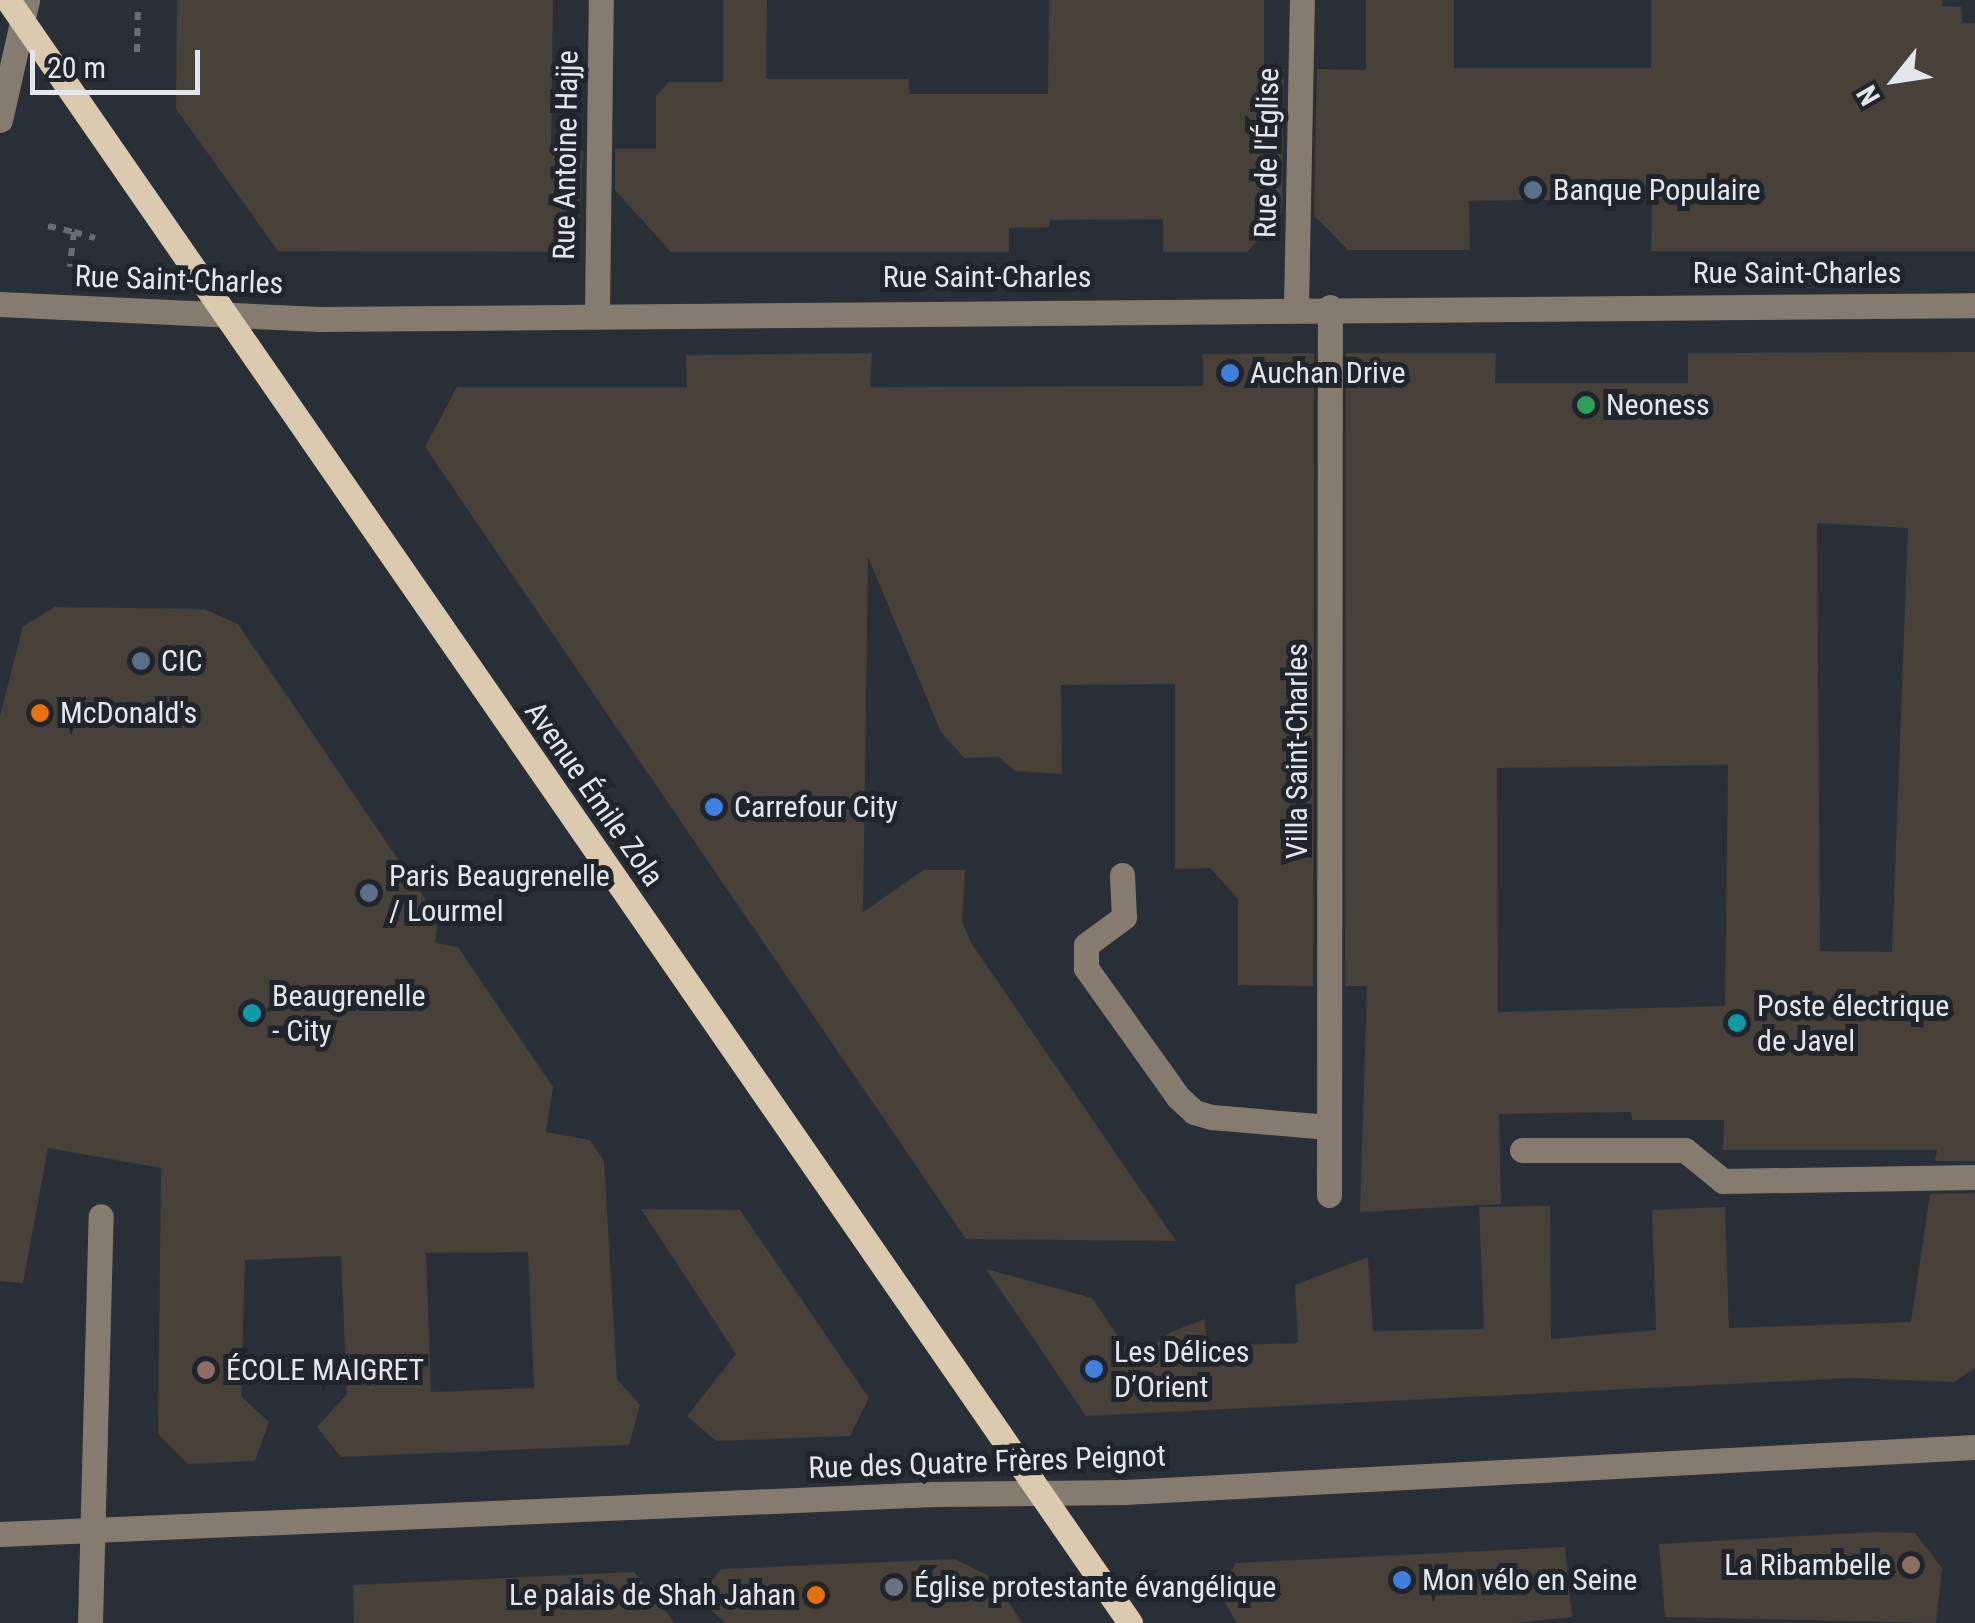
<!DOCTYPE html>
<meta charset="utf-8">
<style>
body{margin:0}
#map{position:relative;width:1975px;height:1623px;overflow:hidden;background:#292f36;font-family:"Roboto Condensed",sans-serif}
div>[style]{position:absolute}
.building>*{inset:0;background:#474139}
.path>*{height:6px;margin-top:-3px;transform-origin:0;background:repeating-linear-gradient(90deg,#696e75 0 8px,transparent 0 16px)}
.minor>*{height:25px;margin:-12.5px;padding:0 12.5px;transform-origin:12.5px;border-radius:12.5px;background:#857c6f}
.major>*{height:25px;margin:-12.5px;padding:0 12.5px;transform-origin:12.5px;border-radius:12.5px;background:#dccaaf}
.dots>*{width:28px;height:28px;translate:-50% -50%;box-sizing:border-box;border:5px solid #20252c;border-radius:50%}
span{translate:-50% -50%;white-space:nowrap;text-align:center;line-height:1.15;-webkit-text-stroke:10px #20252c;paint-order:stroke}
.street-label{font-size:30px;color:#e3e6eb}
.poi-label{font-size:30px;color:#e3e6eb}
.left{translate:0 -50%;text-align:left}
.right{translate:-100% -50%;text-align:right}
.north{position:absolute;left:1845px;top:30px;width:100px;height:100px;-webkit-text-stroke:8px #20252c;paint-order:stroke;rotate:240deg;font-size:28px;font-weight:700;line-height:40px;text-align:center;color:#e3e6eb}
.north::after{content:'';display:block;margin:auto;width:35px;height:45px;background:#e3e6eb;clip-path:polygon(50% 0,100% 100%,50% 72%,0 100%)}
.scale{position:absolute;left:30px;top:50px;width:170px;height:45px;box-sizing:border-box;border:5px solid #e3e6eb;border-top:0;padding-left:12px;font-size:30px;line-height:35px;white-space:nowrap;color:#e3e6eb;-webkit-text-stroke:8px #20252c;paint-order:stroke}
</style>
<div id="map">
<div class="building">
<div style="clip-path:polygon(177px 0,553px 0,551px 150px,583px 150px,578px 252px,278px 251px,176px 109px)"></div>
<div style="clip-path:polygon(723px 0,767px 0,766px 79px,909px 79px,909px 94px,1048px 94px,1049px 0,1264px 0,1264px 69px,1284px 69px,1282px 213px,1247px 252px,1163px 252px,1163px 219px,1050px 220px,1049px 227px,1009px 228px,1009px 252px,671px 252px,615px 190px,615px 149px,656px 149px,656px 96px,669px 82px,723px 82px)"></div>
<div style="clip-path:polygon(1366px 0,1454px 0,1454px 68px,1651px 68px,1651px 0,1942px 0,1942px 6px,1961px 7px,1962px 23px,1975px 23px,1975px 251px,1651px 251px,1652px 200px,1518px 200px,1469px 201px,1470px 250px,1348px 250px,1314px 215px,1317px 69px,1366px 70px)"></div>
<div style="clip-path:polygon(evenodd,1975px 352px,1975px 1161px,1935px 1161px,1937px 1150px,1723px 1150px,1724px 1120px,1632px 1120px,1631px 1112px,1499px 1114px,1501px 1204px,1360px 1212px,1367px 986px,1345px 986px,1346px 353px,1496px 353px,1495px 383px,1688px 383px,1688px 353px,1975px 352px,1817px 523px,1908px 528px,1892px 952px,1820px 951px,1817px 523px,1975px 352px,1728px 765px,1725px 1006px,1498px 1012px,1497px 768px,1728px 765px)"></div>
<div style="clip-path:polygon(872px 353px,870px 387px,1203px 386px,1203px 354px,1314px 353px,1313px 986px,1238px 985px,1238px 899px,1210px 868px,1175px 869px,1175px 684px,1061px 685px,1062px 774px,1015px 771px,999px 757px,964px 758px,941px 732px,868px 557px,863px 912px,924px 870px,965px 870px,962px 921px,971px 943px,1176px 1241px,966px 1239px,425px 447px,457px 387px,687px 387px,686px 355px)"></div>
<div style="clip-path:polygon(evenodd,55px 607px,204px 609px,238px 624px,438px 918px,435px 943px,458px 947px,553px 1087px,546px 1132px,590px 1140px,604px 1161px,617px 1379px,640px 1405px,629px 1445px,341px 1457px,317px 1427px,347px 1394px,341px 1256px,245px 1260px,241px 1396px,269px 1422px,255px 1461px,188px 1464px,158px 1434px,161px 1168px,48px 1148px,23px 1283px,0 1281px,0 716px,23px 626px,55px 607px,528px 1252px,534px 1388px,431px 1392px,426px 1253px,528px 1252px)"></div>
<div style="clip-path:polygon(1975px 1193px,1975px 1368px,1954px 1382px,1852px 1378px,1086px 1416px,986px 1269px,1092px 1298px,1135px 1361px,1171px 1332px,1205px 1319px,1206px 1346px,1298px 1343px,1295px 1285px,1368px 1257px,1373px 1331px,1484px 1329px,1479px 1207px,1550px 1206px,1551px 1339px,1656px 1330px,1652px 1210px,1725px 1207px,1729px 1328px,1911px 1322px,1930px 1194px)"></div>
<div style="clip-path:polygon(641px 1209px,740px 1210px,869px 1398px,850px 1436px,716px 1441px,687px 1416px,736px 1354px)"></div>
<div style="clip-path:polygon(1874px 1532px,1915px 1533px,1942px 1568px,1936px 1623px,1665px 1617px,1659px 1544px)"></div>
<div style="clip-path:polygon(1565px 1547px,1572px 1617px,1515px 1623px,1237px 1623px,1218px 1591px,1236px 1563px)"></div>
<div style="clip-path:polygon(955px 1559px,993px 1578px,1022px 1623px,725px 1623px,699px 1598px,721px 1569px)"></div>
<div style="clip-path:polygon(634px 1572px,675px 1623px,354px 1623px,353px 1585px)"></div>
</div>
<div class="path">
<div style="left:137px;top:52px;width:47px;rotate:-88.8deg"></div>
<div style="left:48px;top:226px;width:27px;rotate:13deg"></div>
<div style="left:74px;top:232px;width:35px;rotate:97deg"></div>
<div style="left:74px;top:232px;width:22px;rotate:16deg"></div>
</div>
<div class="minor">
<div style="left:0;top:120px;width:123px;rotate:-77.3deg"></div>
<div style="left:0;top:304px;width:320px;rotate:2.7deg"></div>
<div style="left:320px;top:319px;width:1655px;rotate:-0.48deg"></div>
<div style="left:1296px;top:308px;width:308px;rotate:-88.9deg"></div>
<div style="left:597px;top:312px;width:312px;rotate:-89.3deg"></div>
<div style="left:1122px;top:875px;width:42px;rotate:87.3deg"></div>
<div style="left:1124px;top:917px;width:47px;rotate:143.6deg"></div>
<div style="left:1086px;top:945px;width:23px;rotate:90deg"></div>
<div style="left:1086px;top:968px;width:158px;rotate:54.5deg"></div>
<div style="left:1178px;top:1097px;width:22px;rotate:43deg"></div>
<div style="left:1194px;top:1112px;width:19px;rotate:16deg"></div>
<div style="left:1212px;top:1117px;width:117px;rotate:4.9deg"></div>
<div style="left:1522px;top:1150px;width:163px"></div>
<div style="left:1685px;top:1150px;width:49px;rotate:39.2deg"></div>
<div style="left:1723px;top:1181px;width:252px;rotate:-0.9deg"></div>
<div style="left:1329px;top:1195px;width:888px;rotate:-89.94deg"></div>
<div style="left:0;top:1534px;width:935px;rotate:-2.45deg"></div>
<div style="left:934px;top:1494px;width:191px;rotate:-0.6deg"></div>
<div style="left:1125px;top:1492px;width:851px;rotate:-3.03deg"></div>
<div style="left:90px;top:1623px;width:407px;rotate:-88.5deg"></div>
</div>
<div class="major">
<div style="left:8px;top:0;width:1973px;rotate:55.34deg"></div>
</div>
<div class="dots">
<div style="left:1533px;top:190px;background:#5c6f8a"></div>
<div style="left:1230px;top:373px;background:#3f7fe0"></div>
<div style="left:1586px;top:405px;background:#2e9e5b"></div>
<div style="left:141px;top:661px;background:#5c6f8a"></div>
<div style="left:40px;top:713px;background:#e8710a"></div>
<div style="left:714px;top:807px;background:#3f7fe0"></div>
<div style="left:369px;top:893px;background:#5c6f8a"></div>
<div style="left:252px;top:1013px;background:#0f9aa8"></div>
<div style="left:1737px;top:1023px;background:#0f9aa8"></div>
<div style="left:1094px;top:1369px;background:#3f7fe0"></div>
<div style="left:206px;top:1370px;background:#8d6e63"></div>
<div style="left:1911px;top:1565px;background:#8d6e63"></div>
<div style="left:1402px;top:1580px;background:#3f7fe0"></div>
<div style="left:894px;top:1587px;background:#6b7280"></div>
<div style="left:816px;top:1595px;background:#e8710a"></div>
</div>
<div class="street-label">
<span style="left:1267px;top:153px;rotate:-89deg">Rue de l'Église</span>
<span style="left:566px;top:155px;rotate:-89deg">Rue Antoine Hajje</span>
<span style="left:1797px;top:273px">Rue Saint-Charles</span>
<span style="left:987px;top:277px">Rue Saint-Charles</span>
<span style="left:179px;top:280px;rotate:2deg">Rue Saint-Charles</span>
<span style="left:1297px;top:751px;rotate:-90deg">Villa Saint-Charles</span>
<span style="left:594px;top:794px;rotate:55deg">Avenue Émile Zola</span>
<span style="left:987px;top:1462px;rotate:-2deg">Rue des Quatre Frères Peignot</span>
</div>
<div class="poi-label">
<span class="left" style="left:1553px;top:190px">Banque Populaire</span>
<span class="left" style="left:1250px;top:373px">Auchan Drive</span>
<span class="left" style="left:1606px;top:405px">Neoness</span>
<span class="left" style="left:161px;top:661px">CIC</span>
<span class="left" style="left:60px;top:713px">McDonald's</span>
<span class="left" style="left:734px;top:807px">Carrefour City</span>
<span class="left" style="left:389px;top:893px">Paris Beaugrenelle<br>/ Lourmel</span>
<span class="left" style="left:272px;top:1013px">Beaugrenelle<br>- City</span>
<span class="left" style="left:1757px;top:1023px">Poste électrique<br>de Javel</span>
<span class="left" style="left:1114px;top:1369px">Les Délices<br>D’Orient</span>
<span class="left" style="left:226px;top:1370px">ÉCOLE MAIGRET</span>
<span class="right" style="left:1891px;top:1565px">La Ribambelle</span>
<span class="left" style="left:1422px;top:1580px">Mon vélo en Seine</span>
<span class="left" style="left:914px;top:1587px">Église protestante évangélique</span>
<span class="right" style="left:796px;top:1595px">Le palais de Shah Jahan</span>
</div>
<div class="north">N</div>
<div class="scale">20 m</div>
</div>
